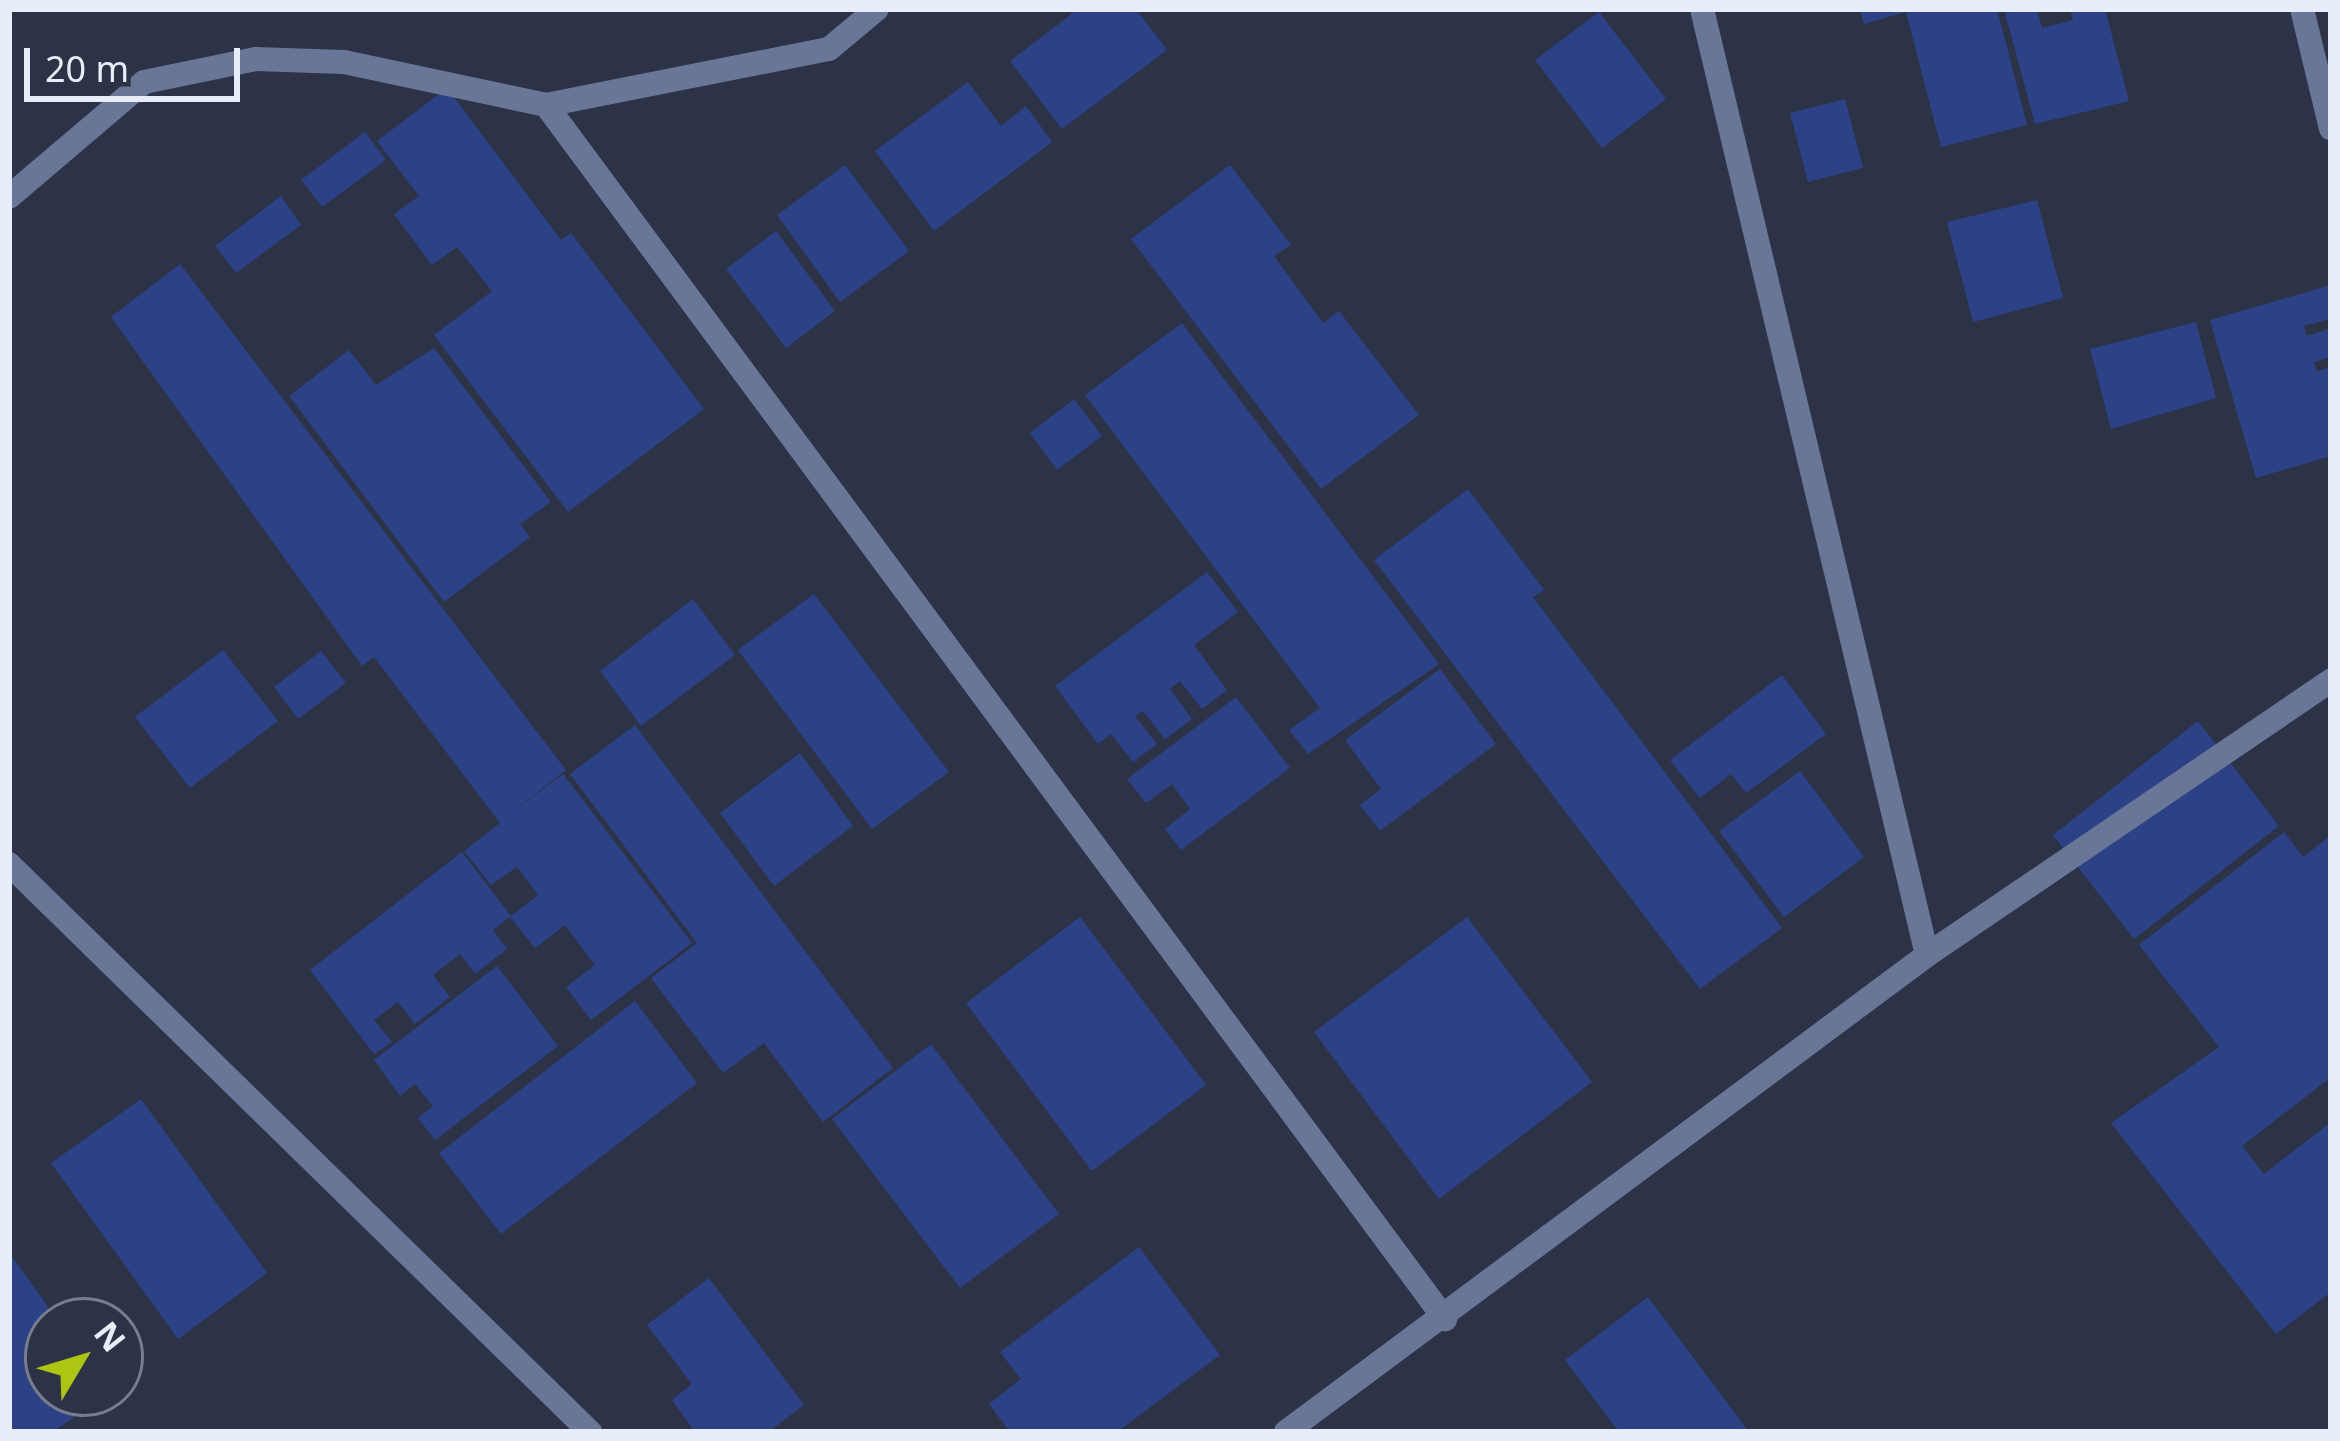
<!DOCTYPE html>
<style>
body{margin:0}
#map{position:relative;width:2340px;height:1441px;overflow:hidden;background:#2c3347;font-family:"Noto Sans",sans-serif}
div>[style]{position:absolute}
.building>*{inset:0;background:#2d4186}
.street>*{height:24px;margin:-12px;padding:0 12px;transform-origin:12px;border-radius:12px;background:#6a7697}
span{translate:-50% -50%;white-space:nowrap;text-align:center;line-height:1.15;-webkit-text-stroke:9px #2c3347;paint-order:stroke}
.frame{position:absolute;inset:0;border:12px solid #e7edf9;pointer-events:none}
.north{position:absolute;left:24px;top:1297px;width:120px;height:120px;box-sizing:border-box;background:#2c3347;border:3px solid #777d8e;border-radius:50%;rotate:52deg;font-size:33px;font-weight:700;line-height:48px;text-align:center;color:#e7edf9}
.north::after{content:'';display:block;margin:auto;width:42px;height:54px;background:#acc611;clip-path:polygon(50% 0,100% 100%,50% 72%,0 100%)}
.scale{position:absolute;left:24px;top:48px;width:216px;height:54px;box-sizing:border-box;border:6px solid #e7edf9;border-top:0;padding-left:15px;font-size:36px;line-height:42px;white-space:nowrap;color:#e7edf9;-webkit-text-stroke:9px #2c3347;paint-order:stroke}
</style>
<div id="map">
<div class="building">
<div style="clip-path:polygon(1078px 9px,1136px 9px,1167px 50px,1062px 129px,1010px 61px)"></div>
<div style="clip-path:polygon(1860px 9px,1997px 9px,2027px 125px,1941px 147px,1906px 12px,1864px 24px)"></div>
<div style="clip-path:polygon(2037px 9px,2042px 28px,2073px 20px,2070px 9px,2105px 9px,2129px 101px,2035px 124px,2005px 13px)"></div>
<div style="clip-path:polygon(1599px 12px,1666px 99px,1602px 148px,1535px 60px)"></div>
<div style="clip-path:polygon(968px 82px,1001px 126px,1026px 106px,1052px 142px,934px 231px,875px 151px)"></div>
<div style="clip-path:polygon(447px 88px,561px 240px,571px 233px,704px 409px,568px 512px,434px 335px,492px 291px,457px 247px,432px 265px,394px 214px,419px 196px,377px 141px)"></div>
<div style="clip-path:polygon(1845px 99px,1863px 168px,1808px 182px,1790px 113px)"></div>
<div style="clip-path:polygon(365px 132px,386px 160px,322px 207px,301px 180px)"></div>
<div style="clip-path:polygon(845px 165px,909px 251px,840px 302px,777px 215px)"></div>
<div style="clip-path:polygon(1230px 165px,1291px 245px,1274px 256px,1323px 323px,1339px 311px,1419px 415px,1321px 489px,1131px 239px)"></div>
<div style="clip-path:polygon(281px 196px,301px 225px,236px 273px,215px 246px)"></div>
<div style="clip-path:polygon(2037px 200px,2063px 298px,1973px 322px,1947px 222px)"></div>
<div style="clip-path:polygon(776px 231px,835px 311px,786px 348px,726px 269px)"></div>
<div style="clip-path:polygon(180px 264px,566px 770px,504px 818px,563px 774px,692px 943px,591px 1020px,566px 987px,595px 965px,565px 925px,535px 948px,510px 917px,538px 895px,517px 867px,491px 885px,464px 851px,500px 823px,374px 657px,362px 666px,111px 317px)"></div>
<div style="clip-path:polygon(2331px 285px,2331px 319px,2304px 326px,2307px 336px,2331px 328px,2331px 357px,2314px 362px,2317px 371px,2331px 367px,2331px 456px,2256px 478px,2210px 320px)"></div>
<div style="clip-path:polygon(2196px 322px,2216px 398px,2111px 429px,2090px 349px)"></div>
<div style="clip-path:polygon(1182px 323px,1439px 664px,1308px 754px,1289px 730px,1320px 708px,1085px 395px)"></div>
<div style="clip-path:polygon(434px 348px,551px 502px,520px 524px,530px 537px,444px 602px,289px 396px,349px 350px,376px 385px)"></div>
<div style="clip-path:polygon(1074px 399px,1102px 436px,1057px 470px,1030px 433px)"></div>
<div style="clip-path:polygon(1468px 489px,1544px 590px,1533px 597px,1782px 928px,1700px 989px,1374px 560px)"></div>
<div style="clip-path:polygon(1207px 572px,1238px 612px,1194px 645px,1227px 690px,1202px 709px,1180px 681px,1170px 689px,1192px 719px,1165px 739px,1143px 711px,1135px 716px,1157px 744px,1133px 762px,1111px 734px,1098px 744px,1055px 686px)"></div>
<div style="clip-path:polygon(814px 594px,949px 772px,872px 829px,738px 650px)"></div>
<div style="clip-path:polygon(693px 599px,735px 655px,641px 726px,600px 671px)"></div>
<div style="clip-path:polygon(223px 650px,278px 721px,190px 788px,135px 717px)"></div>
<div style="clip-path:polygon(321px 651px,346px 683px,298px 719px,274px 687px)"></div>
<div style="clip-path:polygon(1440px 669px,1496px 744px,1380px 831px,1360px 805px,1381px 789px,1345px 740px)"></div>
<div style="clip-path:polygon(1782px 675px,1826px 734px,1746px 793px,1731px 774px,1700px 798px,1670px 760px)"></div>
<div style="clip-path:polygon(1236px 697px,1290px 768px,1181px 850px,1165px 829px,1190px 809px,1172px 784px,1146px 803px,1127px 779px)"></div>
<div style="clip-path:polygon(2198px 721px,2279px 826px,2134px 939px,2053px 835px)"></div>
<div style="clip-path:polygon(635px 725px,893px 1068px,823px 1122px,764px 1043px,723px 1073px,651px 978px,697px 943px,570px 774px)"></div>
<div style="clip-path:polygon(800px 753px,853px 826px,774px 886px,720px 813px)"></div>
<div style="clip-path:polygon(1800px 771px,1864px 857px,1784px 917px,1719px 831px)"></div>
<div style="clip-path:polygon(2284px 832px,2303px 857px,2331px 835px,2331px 1077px,2242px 1146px,2264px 1174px,2331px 1122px,2331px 1292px,2276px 1334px,2111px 1123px,2219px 1047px,2139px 945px)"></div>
<div style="clip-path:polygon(462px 852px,511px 916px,493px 930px,507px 949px,475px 974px,460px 954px,433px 975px,450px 997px,415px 1024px,398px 1002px,374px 1020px,392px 1042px,374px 1054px,310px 970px)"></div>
<div style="clip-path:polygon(1080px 917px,1206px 1085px,1092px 1171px,966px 1003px)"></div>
<div style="clip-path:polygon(1467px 917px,1592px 1082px,1439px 1199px,1314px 1032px)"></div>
<div style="clip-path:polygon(497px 966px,558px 1046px,435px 1140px,418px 1118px,433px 1106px,415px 1084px,400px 1096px,374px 1060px)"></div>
<div style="clip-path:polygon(635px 1001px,697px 1083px,501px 1234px,439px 1153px)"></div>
<div style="clip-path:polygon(931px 1044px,1059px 1214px,960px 1288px,832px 1119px)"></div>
<div style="clip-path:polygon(141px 1099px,267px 1273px,178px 1339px,51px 1163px)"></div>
<div style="clip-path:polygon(1139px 1247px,1220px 1355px,1117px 1432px,1010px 1432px,989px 1404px,1021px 1379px,1000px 1352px)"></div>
<div style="clip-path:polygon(9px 1252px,58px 1321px,48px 1321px,48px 1393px,108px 1393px,53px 1432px,9px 1432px)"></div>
<div style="clip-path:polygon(709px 1278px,804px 1405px,768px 1432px,695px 1432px,672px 1400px,692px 1384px,647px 1325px)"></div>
<div style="clip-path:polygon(1648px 1297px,1749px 1432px,1619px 1432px,1565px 1360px)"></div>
</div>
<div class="street">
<div style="left:1702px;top:9px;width:972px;rotate:76.62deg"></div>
<div style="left:2302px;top:9px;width:123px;rotate:76.4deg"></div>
<div style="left:546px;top:105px;width:1511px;rotate:53.48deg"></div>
<div style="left:9px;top:197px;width:177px;rotate:-40.4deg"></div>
<div style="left:144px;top:82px;width:114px;rotate:-11.6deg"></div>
<div style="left:256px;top:59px;width:88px;rotate:2deg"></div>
<div style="left:344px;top:62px;width:207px;rotate:12deg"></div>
<div style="left:546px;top:105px;width:288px;rotate:-11.2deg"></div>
<div style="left:829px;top:49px;width:62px;rotate:-39.8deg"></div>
<div style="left:9px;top:864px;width:813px;rotate:44.35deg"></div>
<div style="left:1286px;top:1432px;width:799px;rotate:-36.65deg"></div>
<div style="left:1927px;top:955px;width:489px;rotate:-34.2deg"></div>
</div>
<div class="frame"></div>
<div class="north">N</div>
<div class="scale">20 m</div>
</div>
